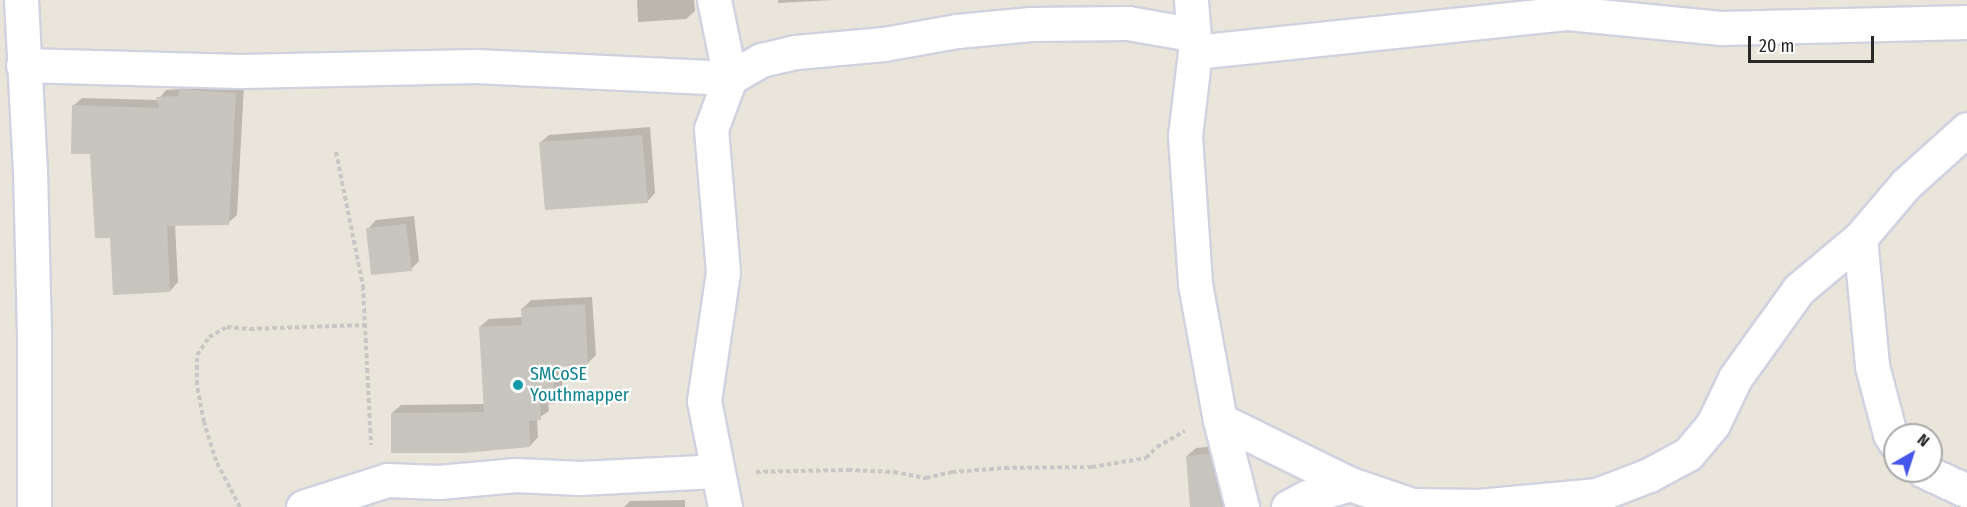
<!DOCTYPE html>
<style>
body{margin:0}
#map{position:relative;width:1967px;height:507px;overflow:hidden;background:#eae5db;font-family:"Fira Sans Condensed",sans-serif}
div>[style]{position:absolute}
.shadow>*{inset:0;background:#0003}
.building>*{inset:0;background:#c8c4be}
.path>*{height:4px;margin-top:-2px;transform-origin:0;background:repeating-linear-gradient(90deg,#c7c7c7 0 4.5px,transparent 0 7.5px)}
.roads{filter:drop-shadow(2px 0 #d0d2e0) drop-shadow(-2px 0 #d0d2e0) drop-shadow(0 2px #d0d2e0) drop-shadow(0 -2px #d0d2e0)}
.minor>*{height:33px;margin:-16.5px;padding:0 16.5px;transform-origin:16.5px;border-radius:16.5px;background:#fff}
.dots>*{width:16px;height:16px;translate:-50% -50%;box-sizing:border-box;border:3px solid #fff;border-radius:50%}
span{translate:-50% -50%;white-space:nowrap;text-align:center;line-height:1.15;-webkit-text-stroke:4.5px #fff;paint-order:stroke}
.culture-label{font-size:18px;color:#0d838f}
.left{translate:0 -50%;text-align:left}
.north{position:absolute;left:1883px;top:423px;width:60px;height:60px;box-sizing:border-box;background:#fff;border:2px solid #a9a9a9;border-radius:50%;rotate:39deg;font-size:16px;font-weight:700;line-height:24px;text-align:center;color:#282828}
.north::after{content:'';display:block;margin:auto;width:21px;height:27px;background:#4655ec;clip-path:polygon(50% 0,100% 100%,50% 72%,0 100%)}
.scale{position:absolute;left:1748px;top:36px;width:126px;height:27px;box-sizing:border-box;border:3px solid #282828;border-top:0;padding-left:8px;font-size:18px;line-height:21px;white-space:nowrap;color:#282828;-webkit-text-stroke:4px #fff;paint-order:stroke}
</style>
<div id="map">
<div class="shadow">
<div style="clip-path:polygon(637px 0,694px 0,695px 11px,686px 19px,638px 22px)"></div>
<div style="clip-path:polygon(778px 0,833px 0,778px 3px)"></div>
<div style="clip-path:polygon(189px 81px,244px 85px,237px 215px,228px 223px,175px 224px,178px 282px,170px 291px,111px 236px,92px 153px,73px 106px,82px 98px,158px 100px,166px 90px,181px 89px)"></div>
<div style="clip-path:polygon(650px 127px,655px 193px,647px 202px,540px 143px,549px 135px)"></div>
<div style="clip-path:polygon(414px 216px,419px 261px,411px 269px,368px 229px,376px 220px)"></div>
<div style="clip-path:polygon(592px 297px,596px 355px,588px 363px,561px 365px,563px 394px,554px 402px,548px 402px,549px 411px,537px 419px,538px 437px,530px 446px,392px 413px,401px 405px,485px 404px,480px 327px,489px 319px,523px 317px,523px 308px,531px 300px)"></div>
<div style="clip-path:polygon(1217px 446px,1230px 507px,1192px 507px,1187px 456px,1196px 448px)"></div>
<div style="clip-path:polygon(685px 500px,685px 507px,624px 507px,630px 501px)"></div>
</div>
<div class="building">
<div style="clip-path:polygon(179px 89px,236px 93px,229px 225px,167px 226px,170px 292px,113px 295px,110px 238px,95px 238px,90px 154px,71px 154px,72px 105px,159px 108px,156px 97px,178px 96px)"></div>
<div style="clip-path:polygon(642px 135px,648px 203px,545px 210px,539px 142px)"></div>
<div style="clip-path:polygon(406px 224px,412px 271px,371px 275px,366px 228px)"></div>
<div style="clip-path:polygon(585px 304px,588px 365px,553px 367px,555px 404px,540px 404px,541px 420px,529px 421px,530px 447px,464px 453px,391px 453px,391px 413px,484px 412px,479px 327px,522px 325px,521px 308px)"></div>
<div style="clip-path:polygon(1209px 454px,1222px 507px,1190px 507px,1186px 456px)"></div>
</div>
<div class="path">
<div style="left:336px;top:152px;width:137px;rotate:78.6deg"></div>
<div style="left:363px;top:286px;width:159px;rotate:87.1deg"></div>
<div style="left:756px;top:472px;width:92px;rotate:-1.2deg"></div>
<div style="left:848px;top:470px;width:46px;rotate:2.5deg"></div>
<div style="left:894px;top:472px;width:33px;rotate:11deg"></div>
<div style="left:926px;top:478px;width:27px;rotate:-13deg"></div>
<div style="left:952px;top:472px;width:53px;rotate:-4.3deg"></div>
<div style="left:1005px;top:468px;width:87px;rotate:-0.7deg"></div>
<div style="left:1092px;top:467px;width:55px;rotate:-9.5deg"></div>
<div style="left:1146px;top:458px;width:16px;rotate:-45deg"></div>
<div style="left:1157px;top:447px;width:32px;rotate:-30deg"></div>
<div style="left:240px;top:507px;width:52px;rotate:-117.6deg"></div>
<div style="left:216px;top:461px;width:41px;rotate:-107.1deg"></div>
<div style="left:204px;top:422px;width:38px;rotate:-101deg"></div>
<div style="left:197px;top:385px;width:30px;rotate:-90deg"></div>
<div style="left:197px;top:355px;width:22px;rotate:-56deg"></div>
<div style="left:209px;top:337px;width:21px;rotate:-29deg"></div>
<div style="left:227px;top:327px;width:23px;rotate:5deg"></div>
<div style="left:250px;top:329px;width:114px;rotate:-2deg"></div>
</div>
<div class="roads">
<div class="minor">
<div style="left:21px;top:0;width:170px;rotate:87deg"></div>
<div style="left:30px;top:170px;width:168px;rotate:88.6deg"></div>
<div style="left:34px;top:338px;width:169px;rotate:90deg"></div>
<div style="left:714px;top:0;width:80px;rotate:78.4deg"></div>
<div style="left:730px;top:78px;width:54px;rotate:110.4deg"></div>
<div style="left:711px;top:129px;width:144px;rotate:85.2deg"></div>
<div style="left:723px;top:272px;width:130px;rotate:98.4deg"></div>
<div style="left:704px;top:401px;width:108px;rotate:78.8deg"></div>
<div style="left:1191px;top:0;width:52px;rotate:85.6deg"></div>
<div style="left:1195px;top:52px;width:85px;rotate:96.8deg"></div>
<div style="left:1185px;top:136px;width:148px;rotate:86.1deg"></div>
<div style="left:1195px;top:284px;width:138px;rotate:79.6deg"></div>
<div style="left:1220px;top:420px;width:90px;rotate:75.8deg"></div>
<div style="left:1195px;top:52px;width:375px;rotate:-6deg"></div>
<div style="left:1568px;top:13px;width:155px;rotate:5.6deg"></div>
<div style="left:1722px;top:28px;width:245px;rotate:-1.4deg"></div>
<div style="left:23px;top:65px;width:217px;rotate:1.6deg"></div>
<div style="left:240px;top:71px;width:236px;rotate:-1.2deg"></div>
<div style="left:476px;top:66px;width:254px;rotate:2.7deg"></div>
<div style="left:730px;top:78px;width:36px;rotate:-30deg"></div>
<div style="left:761px;top:60px;width:36px;rotate:-13deg"></div>
<div style="left:796px;top:52px;width:88px;rotate:-5.2deg"></div>
<div style="left:884px;top:44px;width:74px;rotate:-10.1deg"></div>
<div style="left:957px;top:31px;width:74px;rotate:-5.4deg"></div>
<div style="left:1031px;top:24px;width:97px;rotate:-0.6deg"></div>
<div style="left:1128px;top:23px;width:64px;rotate:9.9deg"></div>
<div style="left:1860px;top:238px;width:129px;rotate:84.6deg"></div>
<div style="left:1872px;top:366px;width:70px;rotate:75.2deg"></div>
<div style="left:1890px;top:434px;width:9px;rotate:58deg"></div>
<div style="left:1220px;top:420px;width:145px;rotate:26.2deg"></div>
<div style="left:1924px;top:471px;width:47px;rotate:24.9deg"></div>
<div style="left:303px;top:507px;width:88px;rotate:-17.8deg"></div>
<div style="left:387px;top:480px;width:52px;rotate:2.2deg"></div>
<div style="left:439px;top:482px;width:77px;rotate:-5.2deg"></div>
<div style="left:516px;top:475px;width:64px;rotate:2.7deg"></div>
<div style="left:580px;top:478px;width:136px;rotate:-2.9deg"></div>
<div style="left:1288px;top:507px;width:21px;rotate:-28deg"></div>
<div style="left:1307px;top:497px;width:45px;rotate:-16.8deg"></div>
<div style="left:1350px;top:484px;width:65px;rotate:18.7deg"></div>
<div style="left:1412px;top:505px;width:66px;rotate:0.9deg"></div>
<div style="left:1478px;top:506px;width:120px;rotate:-5.3deg"></div>
<div style="left:1597px;top:495px;width:56px;rotate:-21deg"></div>
<div style="left:1649px;top:475px;width:44px;rotate:-28.3deg"></div>
<div style="left:1688px;top:454px;width:39px;rotate:-50deg"></div>
<div style="left:1713px;top:424px;width:51px;rotate:-64.4deg"></div>
<div style="left:1735px;top:378px;width:110px;rotate:-54.3deg"></div>
<div style="left:1799px;top:289px;width:80px;rotate:-39.9deg"></div>
<div style="left:1860px;top:238px;width:71px;rotate:-49.6deg"></div>
<div style="left:1906px;top:184px;width:82px;rotate:-42deg"></div>
</div>
</div>
<div class="dots">
<div style="left:518px;top:385px;background:#0f9aa8"></div>
</div>
<div class="culture-label">
<span class="left" style="left:530px;top:385px">SMCoSE<br>Youthmapper</span>
</div>
<div class="north">N</div>
<div class="scale">20 m</div>
</div>
